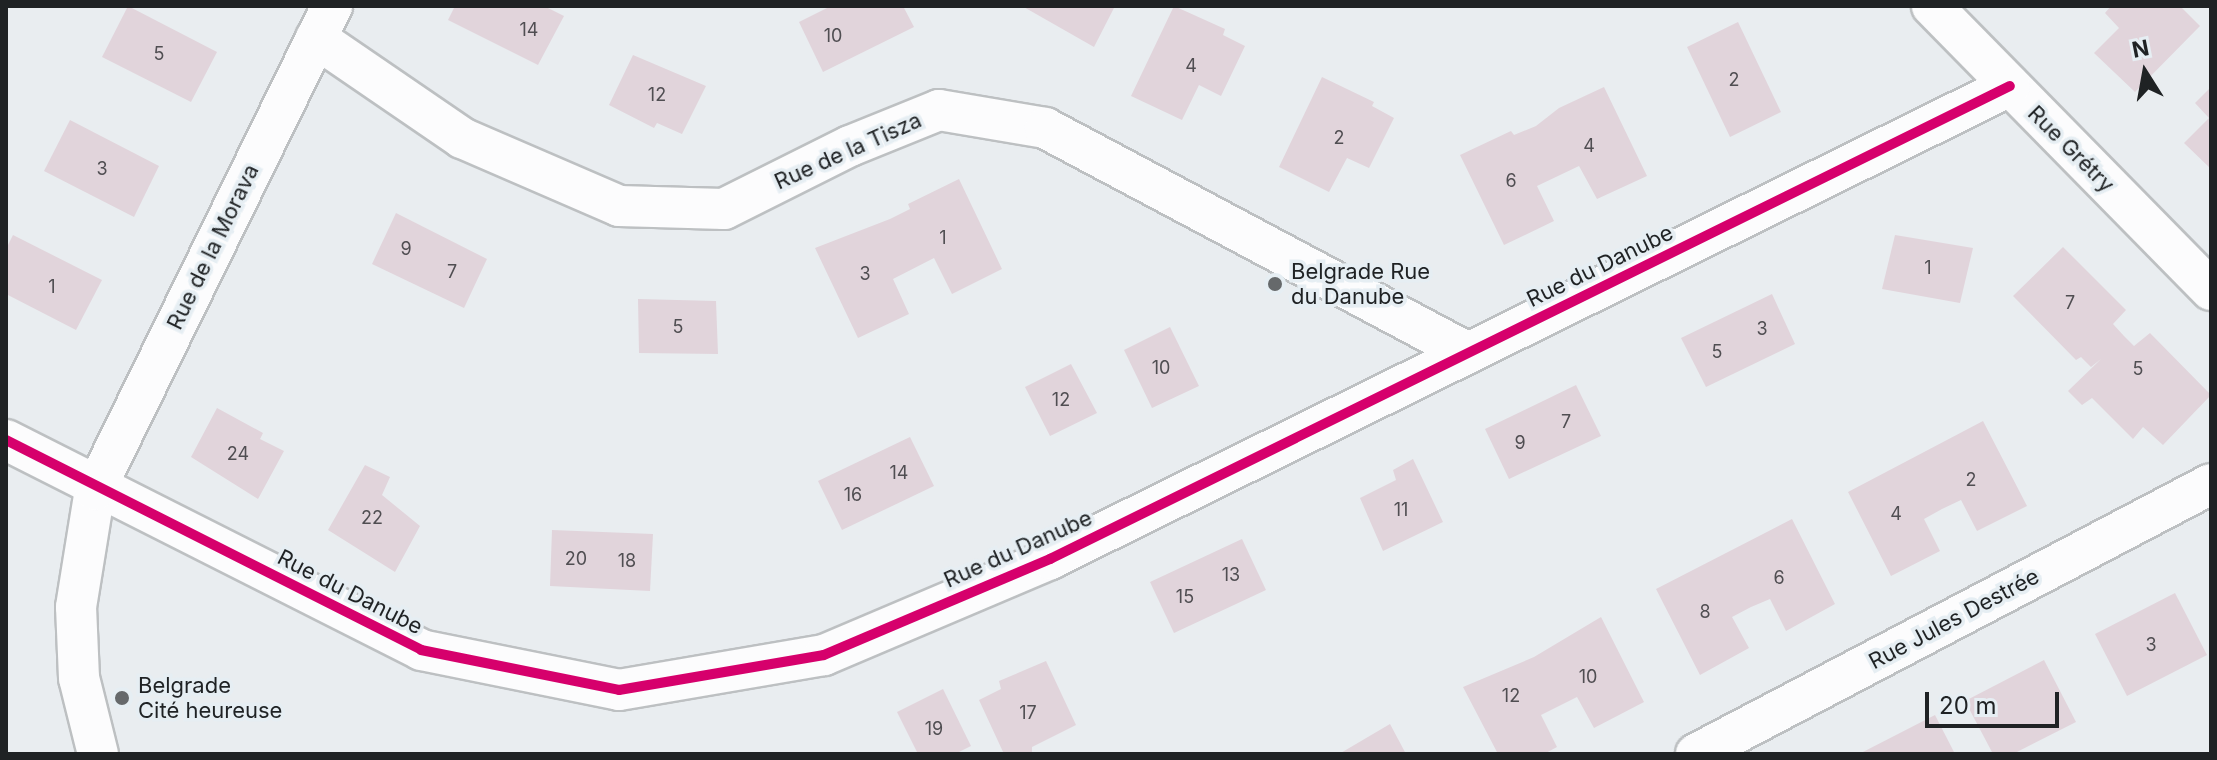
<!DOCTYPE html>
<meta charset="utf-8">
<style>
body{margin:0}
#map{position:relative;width:2217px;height:760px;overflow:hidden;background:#e9edf0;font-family:Inter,sans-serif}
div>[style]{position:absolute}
.building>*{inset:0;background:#e1d4db}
.roads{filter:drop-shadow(2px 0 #bdc0c2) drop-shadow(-2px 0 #bdc0c2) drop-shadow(0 2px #bdc0c2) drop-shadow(0 -2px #bdc0c2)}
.minor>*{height:40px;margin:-20px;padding:0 20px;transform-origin:20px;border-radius:20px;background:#fcfcfd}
.cycleway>*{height:10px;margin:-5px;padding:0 5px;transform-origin:5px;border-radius:5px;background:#d6006c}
.dots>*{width:22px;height:22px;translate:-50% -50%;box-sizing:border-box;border:4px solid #e6eef3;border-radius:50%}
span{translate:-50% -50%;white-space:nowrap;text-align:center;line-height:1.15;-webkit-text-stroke:7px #e6eef3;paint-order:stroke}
.number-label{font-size:18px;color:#504e52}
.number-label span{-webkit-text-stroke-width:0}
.street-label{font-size:22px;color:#1f2224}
.poi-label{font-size:22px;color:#1f2224}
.left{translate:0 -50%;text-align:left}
.frame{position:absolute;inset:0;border:8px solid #1f2224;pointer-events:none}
.north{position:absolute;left:2105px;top:32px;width:80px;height:80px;-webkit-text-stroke:6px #e6eef3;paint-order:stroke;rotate:349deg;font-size:22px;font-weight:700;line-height:32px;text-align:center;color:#1f2224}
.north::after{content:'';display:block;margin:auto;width:28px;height:36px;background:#1f2224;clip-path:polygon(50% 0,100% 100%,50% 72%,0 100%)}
.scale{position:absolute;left:1925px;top:692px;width:134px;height:36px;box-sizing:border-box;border:4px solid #1f2224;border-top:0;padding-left:10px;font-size:24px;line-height:28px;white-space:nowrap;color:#1f2224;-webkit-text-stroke:6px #e6eef3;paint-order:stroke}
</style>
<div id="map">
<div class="building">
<div style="clip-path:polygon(128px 6px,217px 52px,191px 102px,102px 57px)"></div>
<div style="clip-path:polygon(455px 6px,544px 6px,564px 16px,538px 65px,448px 20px)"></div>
<div style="clip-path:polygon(831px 6px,903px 6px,914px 27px,823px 72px,799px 22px)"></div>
<div style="clip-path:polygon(1022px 6px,1115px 6px,1094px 47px)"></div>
<div style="clip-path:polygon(1174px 6px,1225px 29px,1223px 35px,1245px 46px,1221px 96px,1199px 85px,1182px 120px,1131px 96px)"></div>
<div style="clip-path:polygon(2111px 6px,2180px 6px,2200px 26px,2135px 92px,2094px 53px,2119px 28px,2105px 13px)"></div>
<div style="clip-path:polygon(1738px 22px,1781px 112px,1730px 137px,1687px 47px)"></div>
<div style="clip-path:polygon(633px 55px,706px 86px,682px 134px,657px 123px,654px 128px,609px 105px)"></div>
<div style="clip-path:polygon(1322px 77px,1374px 102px,1372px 106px,1394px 118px,1369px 168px,1347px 158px,1329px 192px,1279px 167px)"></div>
<div style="clip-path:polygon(1604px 87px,1647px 176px,1597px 199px,1579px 166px,1537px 186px,1554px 221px,1504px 245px,1460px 155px,1511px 131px,1514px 135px,1536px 126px,1559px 108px)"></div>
<div style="clip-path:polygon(2211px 87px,2211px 169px,2184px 143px,2209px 118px,2195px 103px)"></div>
<div style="clip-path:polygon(70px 120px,159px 166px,134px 217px,44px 171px)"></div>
<div style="clip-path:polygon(959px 179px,1002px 269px,952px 294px,934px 258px,893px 279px,909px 314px,858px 338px,815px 248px,890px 219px,910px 209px,908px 204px)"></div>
<div style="clip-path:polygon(396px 213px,487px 259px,464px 308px,372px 264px)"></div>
<div style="clip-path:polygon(13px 235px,102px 280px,76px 330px,6px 294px,6px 249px)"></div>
<div style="clip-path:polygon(1895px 235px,1973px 248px,1960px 303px,1882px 289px)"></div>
<div style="clip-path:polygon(2063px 247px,2126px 310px,2113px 324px,2124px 336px,2134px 346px,2150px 333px,2211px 395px,2163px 445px,2143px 427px,2133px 439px,2092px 398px,2082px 405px,2068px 391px,2101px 359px,2091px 367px,2081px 357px,2076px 360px,2013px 296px)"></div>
<div style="clip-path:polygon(1772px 294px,1795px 344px,1706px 387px,1681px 338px)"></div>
<div style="clip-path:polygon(638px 299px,716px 301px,718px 354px,639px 353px)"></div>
<div style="clip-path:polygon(1170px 327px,1199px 386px,1152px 408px,1124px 350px)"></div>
<div style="clip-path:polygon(1071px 364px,1097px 413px,1050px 436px,1025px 387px)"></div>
<div style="clip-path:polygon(1576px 385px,1601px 436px,1509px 479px,1485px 429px)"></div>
<div style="clip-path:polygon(217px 408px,263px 433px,260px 439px,284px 451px,258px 499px,191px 457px)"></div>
<div style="clip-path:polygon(1983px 421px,2027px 506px,1977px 531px,1961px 500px,1942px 509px,1924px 519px,1940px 551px,1891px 576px,1848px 492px)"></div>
<div style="clip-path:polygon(910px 437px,934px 486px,842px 530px,818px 481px)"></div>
<div style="clip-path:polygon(1413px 459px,1443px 522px,1383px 551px,1360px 498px,1396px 480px,1393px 470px)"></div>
<div style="clip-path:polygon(365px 465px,390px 477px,382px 495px,420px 526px,395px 572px,328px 530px)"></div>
<div style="clip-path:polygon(1792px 519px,1835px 604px,1786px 631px,1770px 599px,1751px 607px,1732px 617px,1749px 648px,1700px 675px,1656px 589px)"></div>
<div style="clip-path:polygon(552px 530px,653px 534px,650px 591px,550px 586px)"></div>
<div style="clip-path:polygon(1242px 539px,1266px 590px,1174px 633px,1150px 582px)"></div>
<div style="clip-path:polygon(2175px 593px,2207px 655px,2127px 696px,2095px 634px)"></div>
<div style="clip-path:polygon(1601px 617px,1644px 702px,1594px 728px,1577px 697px,1541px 715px,1557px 747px,1544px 754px,1498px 754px,1463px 687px,1534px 657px)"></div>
<div style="clip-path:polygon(2044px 660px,2076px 722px,2013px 754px,1993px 754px,1965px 701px)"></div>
<div style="clip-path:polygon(1046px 661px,1076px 725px,1032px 747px,1032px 754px,1004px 754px,979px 700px,1001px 689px,999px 681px)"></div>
<div style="clip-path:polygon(943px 689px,971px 746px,955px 754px,918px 754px,897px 712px)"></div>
<div style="clip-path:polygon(1935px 715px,1955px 754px,1859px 754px)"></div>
<div style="clip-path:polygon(1390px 724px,1406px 754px,1339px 754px)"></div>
</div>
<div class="roads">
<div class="minor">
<div style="left:1932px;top:6px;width:398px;rotate:45.5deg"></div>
<div style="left:316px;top:38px;width:177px;rotate:34.4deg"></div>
<div style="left:462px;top:138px;width:171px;rotate:23.4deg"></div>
<div style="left:619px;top:206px;width:105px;rotate:1.6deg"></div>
<div style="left:724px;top:209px;width:141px;rotate:-26.6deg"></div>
<div style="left:850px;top:146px;width:96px;rotate:-22deg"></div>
<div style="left:939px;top:110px;width:108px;rotate:9.6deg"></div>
<div style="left:1045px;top:128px;width:479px;rotate:28deg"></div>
<div style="left:6px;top:440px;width:465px;rotate:26.8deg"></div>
<div style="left:421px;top:650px;width:202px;rotate:11.4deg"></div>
<div style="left:619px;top:690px;width:208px;rotate:-9.7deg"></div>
<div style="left:824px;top:655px;width:246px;rotate:-23deg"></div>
<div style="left:1050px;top:559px;width:1070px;rotate:-26.23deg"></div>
<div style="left:98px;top:754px;width:78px;rotate:-104deg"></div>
<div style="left:79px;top:678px;width:71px;rotate:-92.4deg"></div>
<div style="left:76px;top:607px;width:119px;rotate:-80.8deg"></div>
<div style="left:95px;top:490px;width:539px;rotate:-63.91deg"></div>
<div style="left:1696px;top:754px;width:581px;rotate:-27.67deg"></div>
</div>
</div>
<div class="cycleway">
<div style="left:6px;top:440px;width:465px;rotate:26.8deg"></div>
<div style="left:421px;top:650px;width:202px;rotate:11.4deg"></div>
<div style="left:619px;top:690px;width:208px;rotate:-9.7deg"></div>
<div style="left:824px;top:655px;width:246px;rotate:-23deg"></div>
<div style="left:1050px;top:559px;width:1070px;rotate:-26.23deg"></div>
</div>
<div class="dots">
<div style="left:1275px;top:284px;background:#66696b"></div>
<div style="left:122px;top:698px;background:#66696b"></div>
</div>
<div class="number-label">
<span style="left:529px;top:30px">14</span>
<span style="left:833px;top:36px">10</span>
<span style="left:159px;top:54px">5</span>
<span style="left:1191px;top:66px">4</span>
<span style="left:1734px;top:80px">2</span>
<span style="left:657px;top:95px">12</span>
<span style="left:1339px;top:138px">2</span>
<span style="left:1589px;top:146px">4</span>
<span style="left:102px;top:169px">3</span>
<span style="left:1511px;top:181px">6</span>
<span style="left:943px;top:238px">1</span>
<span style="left:406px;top:249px">9</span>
<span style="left:1928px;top:268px">1</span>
<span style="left:452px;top:272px">7</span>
<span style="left:865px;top:274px">3</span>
<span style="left:52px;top:287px">1</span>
<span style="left:2070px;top:303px">7</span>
<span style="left:678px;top:327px">5</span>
<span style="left:1762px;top:329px">3</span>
<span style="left:1717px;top:352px">5</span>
<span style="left:1161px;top:368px">10</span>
<span style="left:2138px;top:369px">5</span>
<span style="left:1061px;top:400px">12</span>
<span style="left:1566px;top:422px">7</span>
<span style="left:1520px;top:443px">9</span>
<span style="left:238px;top:454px">24</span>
<span style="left:899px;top:473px">14</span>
<span style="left:1971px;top:480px">2</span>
<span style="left:853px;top:495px">16</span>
<span style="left:1401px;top:510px">11</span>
<span style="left:1896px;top:514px">4</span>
<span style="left:372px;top:518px">22</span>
<span style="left:576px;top:559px">20</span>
<span style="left:627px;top:561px">18</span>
<span style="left:1231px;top:575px">13</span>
<span style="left:1779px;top:578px">6</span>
<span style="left:1185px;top:597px">15</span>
<span style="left:1705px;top:612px">8</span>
<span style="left:2151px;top:645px">3</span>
<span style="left:1588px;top:677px">10</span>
<span style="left:1511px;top:696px">12</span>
<span style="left:1028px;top:713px">17</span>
<span style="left:934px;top:729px">19</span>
</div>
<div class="street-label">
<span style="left:2071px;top:149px;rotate:45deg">Rue Grétry</span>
<span style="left:848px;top:151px;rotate:-24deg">Rue de la Tisza</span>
<span style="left:213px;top:247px;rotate:-64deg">Rue de la Morava</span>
<span style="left:1600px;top:266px;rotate:-26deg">Rue du Danube</span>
<span style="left:1018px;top:549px;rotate:-24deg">Rue du Danube</span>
<span style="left:350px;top:592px;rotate:27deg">Rue du Danube</span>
<span style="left:1954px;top:619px;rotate:-28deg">Rue Jules Destrée</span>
</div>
<div class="poi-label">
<span class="left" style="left:1291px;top:284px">Belgrade Rue<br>du Danube</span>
<span class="left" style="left:138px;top:698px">Belgrade<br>Cité heureuse</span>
</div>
<div class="frame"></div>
<div class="north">N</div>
<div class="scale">20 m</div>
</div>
